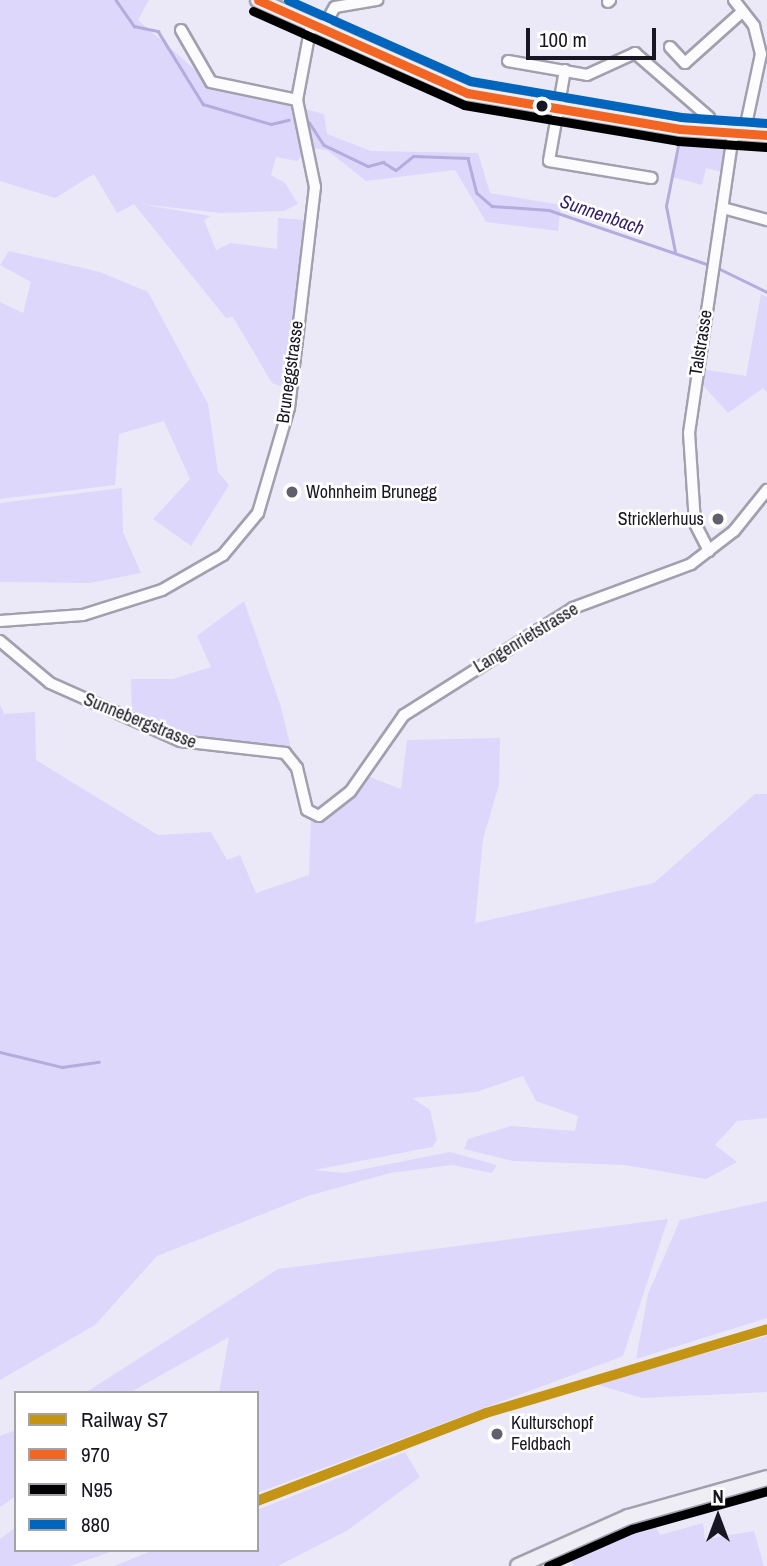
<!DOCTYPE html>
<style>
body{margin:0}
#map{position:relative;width:767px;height:1566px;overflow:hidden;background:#ebe9f8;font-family:"Archivo Narrow",sans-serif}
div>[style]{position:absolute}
.green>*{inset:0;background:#dcd7fb}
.stream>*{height:2.5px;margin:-1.25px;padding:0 1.25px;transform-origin:1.25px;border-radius:1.25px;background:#b3acdd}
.roads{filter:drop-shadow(2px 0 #a2a0ad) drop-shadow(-2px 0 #a2a0ad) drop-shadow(0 2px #a2a0ad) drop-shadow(0 -2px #a2a0ad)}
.minor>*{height:10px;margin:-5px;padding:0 5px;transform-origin:5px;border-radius:5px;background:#fcfcfe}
.major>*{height:14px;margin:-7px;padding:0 7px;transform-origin:7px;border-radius:7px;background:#efeef5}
.bus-1>*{height:9px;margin:-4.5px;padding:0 4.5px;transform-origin:4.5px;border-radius:4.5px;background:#f26522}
.bus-2>*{height:9px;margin:-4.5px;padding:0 4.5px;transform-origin:4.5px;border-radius:4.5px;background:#000}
.bus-3>*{height:9px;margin:-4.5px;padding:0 4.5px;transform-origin:4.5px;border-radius:4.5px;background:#0065bd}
.rail-1>*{height:10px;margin:-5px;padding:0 5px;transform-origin:5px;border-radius:5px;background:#c49414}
.dots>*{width:19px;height:19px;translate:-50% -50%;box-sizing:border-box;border:4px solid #fff;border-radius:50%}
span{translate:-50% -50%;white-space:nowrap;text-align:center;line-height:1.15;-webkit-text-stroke:5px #fff;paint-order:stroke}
.street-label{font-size:18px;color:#181622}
.poi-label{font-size:18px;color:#181622}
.left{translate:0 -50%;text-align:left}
.right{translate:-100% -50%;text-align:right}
.water-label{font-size:19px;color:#311d67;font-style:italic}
.legend{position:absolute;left:14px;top:1391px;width:245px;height:161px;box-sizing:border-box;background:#fff;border:2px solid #a3a2a7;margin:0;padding:9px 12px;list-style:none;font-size:21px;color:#181622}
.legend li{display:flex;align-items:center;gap:14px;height:35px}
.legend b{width:35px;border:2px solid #a3a2a7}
.north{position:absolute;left:683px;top:1482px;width:70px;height:70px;-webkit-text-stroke:5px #fff;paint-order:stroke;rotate:0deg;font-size:19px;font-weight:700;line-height:28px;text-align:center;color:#181622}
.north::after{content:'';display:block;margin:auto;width:24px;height:32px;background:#181622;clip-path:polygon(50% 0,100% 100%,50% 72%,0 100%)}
.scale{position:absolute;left:526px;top:28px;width:130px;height:32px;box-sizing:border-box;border:4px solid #181622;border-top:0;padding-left:9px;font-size:21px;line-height:24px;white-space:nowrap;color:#181622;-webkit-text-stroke:5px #fff;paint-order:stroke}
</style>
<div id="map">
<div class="green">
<div style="clip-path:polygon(0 0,149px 0,138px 20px,200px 74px,297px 94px,307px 150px,297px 161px,276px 157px,271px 175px,285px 183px,298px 204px,284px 211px,221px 213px,140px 204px,211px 216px,204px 220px,216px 250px,231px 243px,277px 249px,278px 218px,304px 220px,286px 388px,272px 383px,233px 317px,226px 318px,134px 204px,117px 213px,94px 174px,55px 198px,0 181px)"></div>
<div style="clip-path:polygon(301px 108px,324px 114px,327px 134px,371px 151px,478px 153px,490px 193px,561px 205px,558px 231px,486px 222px,455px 170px,366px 181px,327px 150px,311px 148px)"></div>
<div style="clip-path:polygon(684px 135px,722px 139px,726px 173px,706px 168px,702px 185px,672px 177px)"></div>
<div style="clip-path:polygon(9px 251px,100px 272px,148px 292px,208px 404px,218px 472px,229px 485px,191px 546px,153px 519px,190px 479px,164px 421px,119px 434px,115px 485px,0 499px,0 302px,23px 313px,31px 282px,0 265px)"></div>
<div style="clip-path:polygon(761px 294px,767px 297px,767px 393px,763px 388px,728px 413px,700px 382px,701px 369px,746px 376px)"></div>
<div style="clip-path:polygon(122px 488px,123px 532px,141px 573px,90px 583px,0 582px,0 503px)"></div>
<div style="clip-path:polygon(244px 601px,281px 707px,294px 761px,214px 749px,132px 719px,131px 679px,173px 679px,211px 667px,197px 636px)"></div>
<div style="clip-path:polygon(0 704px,4px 714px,35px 712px,36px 760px,158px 835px,211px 832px,227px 860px,240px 855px,256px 893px,309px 875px,311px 814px,319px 816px,362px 774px,401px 789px,407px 740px,500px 738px,499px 785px,483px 839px,475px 923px,654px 883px,755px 794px,767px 794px,767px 1118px,737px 1121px,715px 1145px,737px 1162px,706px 1179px,625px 1165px,513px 1161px,464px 1149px,468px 1139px,511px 1126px,575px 1131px,578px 1116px,536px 1101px,523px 1076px,476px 1092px,412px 1098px,430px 1110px,437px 1140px,432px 1147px,314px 1170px,344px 1173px,450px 1152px,497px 1165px,492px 1173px,452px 1165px,390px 1173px,308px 1196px,157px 1256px,95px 1325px,0 1380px)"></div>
<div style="clip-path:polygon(767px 1201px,767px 1318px,636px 1359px,648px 1294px,680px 1220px)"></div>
<div style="clip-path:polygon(668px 1219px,623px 1356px,257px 1493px,257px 1393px,219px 1393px,229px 1337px,129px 1393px,85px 1393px,278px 1269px)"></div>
<div style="clip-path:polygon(767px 1336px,767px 1392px,642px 1398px,595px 1384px)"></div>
<div style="clip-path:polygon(16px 1430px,16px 1496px,0 1507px,0 1436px)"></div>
<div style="clip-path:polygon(405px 1452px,420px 1477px,348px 1530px,278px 1566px,114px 1566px,154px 1550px,257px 1550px,257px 1510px)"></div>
<div style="clip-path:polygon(654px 1523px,660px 1535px,703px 1523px,705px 1539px,754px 1531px,764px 1566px,573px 1566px,570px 1555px)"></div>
<div style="clip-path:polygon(16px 1527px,16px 1550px,116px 1550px,70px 1566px,0 1566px,0 1539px)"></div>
</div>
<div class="stream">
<div style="left:116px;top:0;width:32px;rotate:55deg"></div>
<div style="left:134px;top:26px;width:25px;rotate:12deg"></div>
<div style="left:158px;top:31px;width:86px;rotate:58.3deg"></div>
<div style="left:203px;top:104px;width:71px;rotate:16.4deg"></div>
<div style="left:271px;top:124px;width:18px;rotate:-13deg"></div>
<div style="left:309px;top:122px;width:27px;rotate:57deg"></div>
<div style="left:324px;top:145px;width:49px;rotate:25.5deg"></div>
<div style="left:368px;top:166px;width:16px;rotate:-15deg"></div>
<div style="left:383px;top:162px;width:15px;rotate:32deg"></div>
<div style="left:396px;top:170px;width:22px;rotate:-39deg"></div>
<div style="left:413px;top:156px;width:55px;rotate:2.1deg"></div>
<div style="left:468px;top:158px;width:36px;rotate:76deg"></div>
<div style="left:477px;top:193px;width:20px;rotate:41deg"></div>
<div style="left:492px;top:206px;width:57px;rotate:4deg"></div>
<div style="left:549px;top:210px;width:170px;rotate:18.9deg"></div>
<div style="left:675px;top:252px;width:47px;rotate:-101.1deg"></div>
<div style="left:666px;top:206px;width:61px;rotate:-78.7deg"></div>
<div style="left:716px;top:267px;width:57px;rotate:26.1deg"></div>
<div style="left:0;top:1052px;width:64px;rotate:13.6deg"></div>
<div style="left:62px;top:1067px;width:37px;rotate:-8deg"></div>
</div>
<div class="roads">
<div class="minor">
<div style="left:734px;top:0;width:33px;rotate:52deg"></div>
<div style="left:754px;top:26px;width:29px;rotate:76deg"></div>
<div style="left:761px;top:54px;width:82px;rotate:102deg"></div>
<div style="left:608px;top:2px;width:3px;rotate:-45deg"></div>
<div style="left:181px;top:30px;width:60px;rotate:60deg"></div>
<div style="left:211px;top:82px;width:88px;rotate:11.8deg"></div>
<div style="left:322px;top:30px;width:26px;rotate:-61deg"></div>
<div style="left:335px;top:7px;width:43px;rotate:-9.5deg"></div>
<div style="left:670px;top:47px;width:22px;rotate:47deg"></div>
<div style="left:685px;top:63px;width:76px;rotate:-41.8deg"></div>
<div style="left:508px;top:61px;width:80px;rotate:10deg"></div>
<div style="left:587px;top:75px;width:53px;rotate:-24.6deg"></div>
<div style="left:635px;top:53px;width:98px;rotate:40.9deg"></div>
<div style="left:565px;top:70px;width:92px;rotate:100deg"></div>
<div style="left:549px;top:161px;width:104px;rotate:9.4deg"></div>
<div style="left:723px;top:208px;width:46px;rotate:15.3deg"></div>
<div style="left:709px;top:551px;width:31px;rotate:-117deg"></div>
<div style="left:695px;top:523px;width:90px;rotate:-93.8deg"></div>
<div style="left:689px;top:433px;width:302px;rotate:-81.6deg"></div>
<div style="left:0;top:621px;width:83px;rotate:-4.1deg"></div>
<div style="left:83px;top:615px;width:83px;rotate:-17.6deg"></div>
<div style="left:162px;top:590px;width:70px;rotate:-29.8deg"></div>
<div style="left:223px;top:555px;width:55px;rotate:-50.2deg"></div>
<div style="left:258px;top:513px;width:109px;rotate:-73.6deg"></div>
<div style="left:289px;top:408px;width:223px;rotate:-83.3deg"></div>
<div style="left:315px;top:187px;width:89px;rotate:-101.7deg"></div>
<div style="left:297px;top:100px;width:76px;rotate:-79.4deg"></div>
<div style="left:0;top:641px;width:65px;rotate:40deg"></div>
<div style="left:50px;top:683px;width:142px;rotate:24deg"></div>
<div style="left:180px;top:741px;width:106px;rotate:6.5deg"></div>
<div style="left:285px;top:753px;width:19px;rotate:51deg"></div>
<div style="left:297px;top:768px;width:43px;rotate:76.6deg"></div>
<div style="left:307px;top:810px;width:13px;rotate:27deg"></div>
<div style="left:319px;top:816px;width:39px;rotate:-38deg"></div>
<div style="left:350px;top:792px;width:94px;rotate:-55deg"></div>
<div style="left:404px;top:715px;width:200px;rotate:-32.3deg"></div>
<div style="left:573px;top:608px;width:126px;rotate:-20.4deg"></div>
<div style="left:691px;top:564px;width:54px;rotate:-37.5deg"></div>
<div style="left:734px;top:531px;width:53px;rotate:-51.2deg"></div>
</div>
<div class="major">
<div style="left:258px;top:0;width:229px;rotate:24deg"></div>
<div style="left:467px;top:93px;width:216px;rotate:9.6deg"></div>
<div style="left:680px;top:129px;width:87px;rotate:3.9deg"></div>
<div style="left:518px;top:1566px;width:120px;rotate:-24deg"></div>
<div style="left:628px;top:1517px;width:144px;rotate:-15.7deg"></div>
</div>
</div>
<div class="bus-1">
<div style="left:258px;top:0;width:229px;rotate:24deg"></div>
<div style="left:467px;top:93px;width:216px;rotate:9.6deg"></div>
<div style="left:680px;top:129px;width:87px;rotate:3.9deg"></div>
</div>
<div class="bus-2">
<div style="left:253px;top:11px;width:231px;rotate:24deg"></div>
<div style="left:464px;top:105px;width:217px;rotate:9.5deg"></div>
<div style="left:678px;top:141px;width:88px;rotate:3.9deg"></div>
<div style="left:548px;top:1566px;width:92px;rotate:-23.8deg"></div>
<div style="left:632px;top:1529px;width:140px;rotate:-15.7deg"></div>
</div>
<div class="bus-3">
<div style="left:288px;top:0;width:200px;rotate:23.9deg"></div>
<div style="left:471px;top:81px;width:213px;rotate:9.7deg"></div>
<div style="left:681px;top:117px;width:86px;rotate:4deg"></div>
</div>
<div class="rail-1">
<div style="left:257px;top:1501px;width:245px;rotate:-21deg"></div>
<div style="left:486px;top:1413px;width:293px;rotate:-16.6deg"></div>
</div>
<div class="dots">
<div style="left:542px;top:106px;background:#181622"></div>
<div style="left:292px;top:492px;background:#62606d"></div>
<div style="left:718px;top:519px;background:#62606d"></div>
<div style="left:497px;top:1434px;background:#62606d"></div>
</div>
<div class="street-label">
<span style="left:701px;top:343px;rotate:-81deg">Talstrasse</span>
<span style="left:290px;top:372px;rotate:-82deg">Bruneggstrasse</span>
<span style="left:526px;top:638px;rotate:-31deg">Langenrietstrasse</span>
<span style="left:140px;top:721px;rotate:22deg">Sunnebergstrasse</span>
</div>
<div class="poi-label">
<span class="left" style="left:306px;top:492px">Wohnheim Brunegg</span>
<span class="right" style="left:704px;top:519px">Stricklerhuus</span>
<span class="left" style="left:511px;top:1434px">Kulturschopf<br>Feldbach</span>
</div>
<div class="water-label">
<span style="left:602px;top:215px;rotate:19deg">Sunnenbach</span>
</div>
<ul class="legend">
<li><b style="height:9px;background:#c49414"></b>Railway S7</li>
<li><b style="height:9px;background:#f26522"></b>970</li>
<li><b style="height:9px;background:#000"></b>N95</li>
<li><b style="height:9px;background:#0065bd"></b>880</li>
</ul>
<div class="north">N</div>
<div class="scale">100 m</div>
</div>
